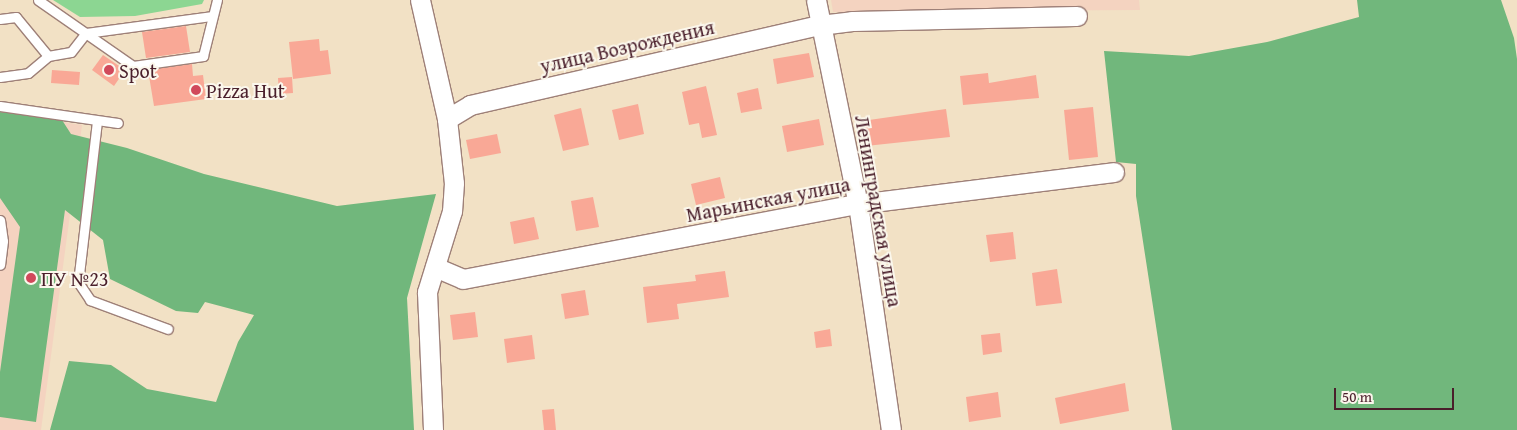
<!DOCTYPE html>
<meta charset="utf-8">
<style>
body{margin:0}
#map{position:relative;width:1517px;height:430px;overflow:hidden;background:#f2e1c5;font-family:"Gentium Book Plus",serif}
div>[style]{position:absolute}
.built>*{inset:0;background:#f4d3c0}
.green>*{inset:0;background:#8cd692}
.forest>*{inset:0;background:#71b77c}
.building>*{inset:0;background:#f9a896}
.roads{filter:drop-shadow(1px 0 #9e8078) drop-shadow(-1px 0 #9e8078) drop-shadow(0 1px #9e8078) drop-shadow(0 -1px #9e8078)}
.lane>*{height:9px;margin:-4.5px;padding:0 4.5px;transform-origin:4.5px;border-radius:4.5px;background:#fff}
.street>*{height:19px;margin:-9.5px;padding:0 9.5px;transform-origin:9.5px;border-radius:9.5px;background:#fff}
.dots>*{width:14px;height:14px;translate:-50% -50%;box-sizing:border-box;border:2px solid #fbf7ec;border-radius:50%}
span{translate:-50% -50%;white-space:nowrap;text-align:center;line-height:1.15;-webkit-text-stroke:4px #fbf7ec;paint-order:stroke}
.street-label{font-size:20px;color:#4a1f2b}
.poi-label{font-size:20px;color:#4a1f2b}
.left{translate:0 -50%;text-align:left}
.scale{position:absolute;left:1334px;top:388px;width:120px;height:22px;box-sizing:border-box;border:2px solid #4a1f2b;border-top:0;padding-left:6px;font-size:15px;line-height:18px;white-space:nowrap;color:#4a1f2b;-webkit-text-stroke:4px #fbf7ec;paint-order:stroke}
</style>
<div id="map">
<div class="built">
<div style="clip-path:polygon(831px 0,1139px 0,1140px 10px,833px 12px)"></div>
<div style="clip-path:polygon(0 113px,82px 125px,41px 430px,0 430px)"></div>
</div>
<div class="green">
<div style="clip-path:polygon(53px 0,204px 0,202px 4px,135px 16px,80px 17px)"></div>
</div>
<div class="forest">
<div style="clip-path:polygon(1357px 0,1501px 0,1514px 38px,1517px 59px,1517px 430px,1172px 430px,1136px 196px,1136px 164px,1116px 162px,1104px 51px,1189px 56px,1267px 42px,1359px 17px)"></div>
<div style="clip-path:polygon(0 112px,62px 120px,71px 134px,127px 148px,204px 174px,337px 206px,436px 194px,407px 298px,414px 430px,50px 430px,69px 361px,111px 365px,147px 389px,216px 402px,238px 342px,254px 315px,205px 302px,198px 313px,176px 311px,110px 279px,103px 240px,65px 210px,36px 422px,0 417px,0 372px,20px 227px,0 198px)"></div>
</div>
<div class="building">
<div style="clip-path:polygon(186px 26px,190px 52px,146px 58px,142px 32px)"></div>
<div style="clip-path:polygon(319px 39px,320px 51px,328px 50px,331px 74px,293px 79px,289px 42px)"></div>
<div style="clip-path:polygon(809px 53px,814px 77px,777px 84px,773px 59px)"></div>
<div style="clip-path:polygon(103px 55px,125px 70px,114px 86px,92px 70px)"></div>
<div style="clip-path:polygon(192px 64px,193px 76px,203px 75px,206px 99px,154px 106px,148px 70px)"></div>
<div style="clip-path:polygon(52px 70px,80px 72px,79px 85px,51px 83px)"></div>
<div style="clip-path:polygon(988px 73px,989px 83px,1036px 75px,1039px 98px,963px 105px,960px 76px)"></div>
<div style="clip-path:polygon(292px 77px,293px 93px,279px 94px,278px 78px)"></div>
<div style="clip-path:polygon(706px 86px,717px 135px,702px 138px,699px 123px,689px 125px,682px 92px)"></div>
<div style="clip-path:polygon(758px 88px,762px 109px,741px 113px,737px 93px)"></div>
<div style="clip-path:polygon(638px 104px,644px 134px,619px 140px,612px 110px)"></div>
<div style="clip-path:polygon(1093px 107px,1098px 157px,1069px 160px,1064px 110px)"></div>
<div style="clip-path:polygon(581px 108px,589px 145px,563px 151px,554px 115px)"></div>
<div style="clip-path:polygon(946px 109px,950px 137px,866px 146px,862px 121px)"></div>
<div style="clip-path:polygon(819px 119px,824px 145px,787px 152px,782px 126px)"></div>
<div style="clip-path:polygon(497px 134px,501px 153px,470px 159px,466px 140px)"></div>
<div style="clip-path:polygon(720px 177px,725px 198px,696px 205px,691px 184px)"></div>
<div style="clip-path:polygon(593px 197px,599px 227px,576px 231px,571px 201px)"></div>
<div style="clip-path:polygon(534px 217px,539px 239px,514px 244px,510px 222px)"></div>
<div style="clip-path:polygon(1013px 232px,1016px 259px,990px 262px,986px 235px)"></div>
<div style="clip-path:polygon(1057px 269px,1062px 303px,1036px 306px,1032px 273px)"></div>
<div style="clip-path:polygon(725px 271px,729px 297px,677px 304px,679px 319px,647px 323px,643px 287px,696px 281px,695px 275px)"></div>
<div style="clip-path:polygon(585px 290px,589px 315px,565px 319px,561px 294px)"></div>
<div style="clip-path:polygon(475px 312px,478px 337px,453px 340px,450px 315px)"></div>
<div style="clip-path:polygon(830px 329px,832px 346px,816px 348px,814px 332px)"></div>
<div style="clip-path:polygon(1000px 333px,1002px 352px,983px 355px,981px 335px)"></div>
<div style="clip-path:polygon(532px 335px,535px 359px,507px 363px,504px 339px)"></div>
<div style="clip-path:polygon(1125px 383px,1129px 411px,1060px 424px,1055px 398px)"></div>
<div style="clip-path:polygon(998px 392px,1001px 417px,969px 422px,966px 397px)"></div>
<div style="clip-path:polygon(554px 409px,556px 430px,544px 430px,542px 410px)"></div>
</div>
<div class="roads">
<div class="lane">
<div style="left:38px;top:0;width:116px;rotate:34.8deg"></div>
<div style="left:133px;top:66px;width:71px;rotate:-8.1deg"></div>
<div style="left:203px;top:56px;width:58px;rotate:-76deg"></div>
<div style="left:0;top:19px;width:16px;rotate:-7deg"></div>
<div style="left:16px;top:17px;width:50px;rotate:50.6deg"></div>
<div style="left:0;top:77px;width:28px;rotate:-8deg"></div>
<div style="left:28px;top:73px;width:26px;rotate:-40deg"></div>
<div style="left:48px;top:56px;width:23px;rotate:-10deg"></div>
<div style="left:71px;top:52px;width:24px;rotate:-52deg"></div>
<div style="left:86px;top:33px;width:126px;rotate:-7.7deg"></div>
<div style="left:0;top:106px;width:119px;rotate:8.2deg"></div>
<div style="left:97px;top:121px;width:162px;rotate:96.7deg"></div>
<div style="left:78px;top:282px;width:22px;rotate:56deg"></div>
<div style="left:90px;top:300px;width:83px;rotate:20.4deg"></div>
<div style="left:0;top:220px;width:21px;rotate:82deg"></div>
<div style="left:3px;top:241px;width:24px;rotate:97deg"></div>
</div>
<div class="street">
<div style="left:420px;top:0;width:122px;rotate:77.2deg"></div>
<div style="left:447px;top:119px;width:64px;rotate:83.8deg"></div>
<div style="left:454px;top:183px;width:28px;rotate:94deg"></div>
<div style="left:452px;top:211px;width:85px;rotate:107.2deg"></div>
<div style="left:427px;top:292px;width:138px;rotate:87.5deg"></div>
<div style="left:816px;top:0;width:208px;rotate:78.4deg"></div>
<div style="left:858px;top:204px;width:228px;rotate:81.7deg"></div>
<div style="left:447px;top:119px;width:27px;rotate:-31deg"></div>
<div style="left:470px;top:105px;width:359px;rotate:-12.9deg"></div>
<div style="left:820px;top:25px;width:32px;rotate:-7deg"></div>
<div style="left:852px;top:21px;width:225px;rotate:-1.3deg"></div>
<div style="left:435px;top:267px;width:30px;rotate:23deg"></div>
<div style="left:463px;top:279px;width:402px;rotate:-10.8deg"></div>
<div style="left:858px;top:204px;width:258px;rotate:-7.1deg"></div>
</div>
</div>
<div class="dots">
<div style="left:109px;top:70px;background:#d1495b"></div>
<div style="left:196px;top:90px;background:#d1495b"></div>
<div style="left:31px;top:278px;background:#d1495b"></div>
</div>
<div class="street-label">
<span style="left:627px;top:46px;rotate:-13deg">улица Возрождения</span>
<span style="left:768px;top:199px;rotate:-11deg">Марьинская улица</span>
<span style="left:879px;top:211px;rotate:80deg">Ленинградская улица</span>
</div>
<div class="poi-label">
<span class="left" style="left:119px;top:70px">Spot</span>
<span class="left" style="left:206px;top:90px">Pizza Hut</span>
<span class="left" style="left:41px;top:278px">ПУ №23</span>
</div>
<div class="scale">50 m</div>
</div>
